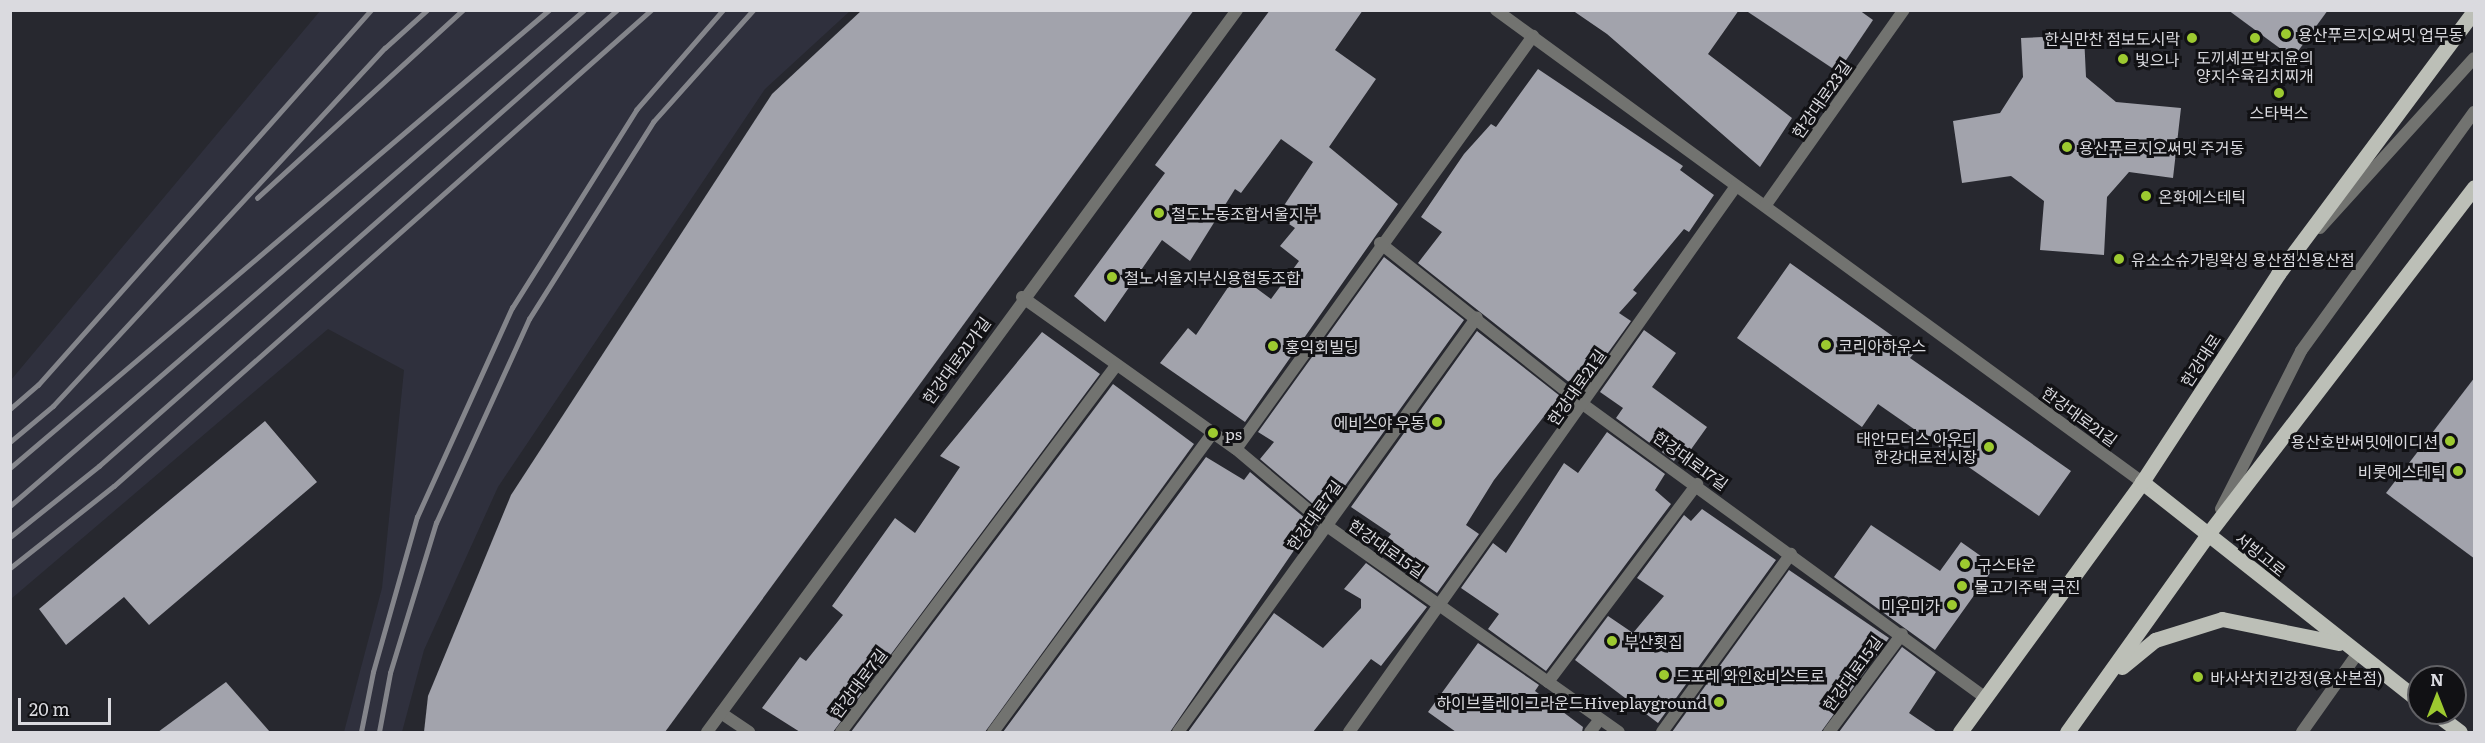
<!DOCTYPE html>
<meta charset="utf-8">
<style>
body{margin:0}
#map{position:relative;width:2485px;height:743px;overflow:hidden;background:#27282f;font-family:Literata,"Noto Sans KR",serif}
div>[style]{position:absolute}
.built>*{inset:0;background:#2f303d}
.building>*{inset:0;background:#a2a3ac}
.service>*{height:12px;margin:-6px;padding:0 6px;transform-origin:6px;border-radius:6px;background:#727370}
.minor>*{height:12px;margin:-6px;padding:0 6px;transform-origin:6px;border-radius:6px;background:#727370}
.primary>*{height:15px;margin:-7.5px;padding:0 7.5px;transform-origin:7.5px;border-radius:7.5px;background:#bcbfb7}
.rail>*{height:4.5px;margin:-2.25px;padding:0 2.25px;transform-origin:2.25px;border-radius:2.25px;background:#84858b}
.dots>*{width:16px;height:16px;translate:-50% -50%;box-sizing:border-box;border:3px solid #111114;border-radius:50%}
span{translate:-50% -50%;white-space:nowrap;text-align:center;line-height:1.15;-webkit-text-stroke:6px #111114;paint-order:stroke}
.poi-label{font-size:16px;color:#dadadf}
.left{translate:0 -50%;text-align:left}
.right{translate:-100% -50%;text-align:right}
.street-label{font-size:16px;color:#dadadf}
.frame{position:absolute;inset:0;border:12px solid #dadadf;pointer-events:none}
.north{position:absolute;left:2407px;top:665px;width:60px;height:60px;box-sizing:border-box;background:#111114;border:2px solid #616165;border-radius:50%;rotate:0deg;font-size:16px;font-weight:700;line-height:24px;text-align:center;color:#dadadf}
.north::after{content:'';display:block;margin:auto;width:21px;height:27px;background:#9dca30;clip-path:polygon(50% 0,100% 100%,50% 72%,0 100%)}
.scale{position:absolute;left:18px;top:698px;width:93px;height:27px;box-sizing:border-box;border:3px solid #dadadf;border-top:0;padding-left:8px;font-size:18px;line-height:21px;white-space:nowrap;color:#dadadf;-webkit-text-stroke:4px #111114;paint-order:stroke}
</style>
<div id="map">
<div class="built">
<div style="clip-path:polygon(320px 11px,850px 11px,765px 89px,498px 487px,424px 650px,402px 732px,344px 732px,382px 588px,404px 370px,328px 329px,11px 599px,11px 380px)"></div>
</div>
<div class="building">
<div style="clip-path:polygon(862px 10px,1194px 10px,665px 732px,424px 732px,428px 696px,511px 495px,772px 94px)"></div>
<div style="clip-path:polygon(1270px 10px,1363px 10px,1335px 50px,1376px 79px,1329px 147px,1398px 204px,1245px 422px,1160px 363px,1188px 328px,1196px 335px,1237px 274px,1271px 299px,1299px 261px,1280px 246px,1295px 228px,1277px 216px,1313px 162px,1281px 139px,1241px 193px,1235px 189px,1190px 261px,1162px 240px,1105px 322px,1074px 296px,1165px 173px,1155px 165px)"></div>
<div style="clip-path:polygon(1572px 10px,1739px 10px,1708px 54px,1792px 118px,1760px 167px,1607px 34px)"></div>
<div style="clip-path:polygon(1745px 10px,1859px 10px,1873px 20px,1838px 72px)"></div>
<div style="clip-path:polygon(2228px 10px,2328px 10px,2293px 58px)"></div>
<div style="clip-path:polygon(2084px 35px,2086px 77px,2116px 102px,2181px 108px,2173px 178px,2129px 172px,2107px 197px,2104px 255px,2040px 250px,2044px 201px,2011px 176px,1962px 183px,1953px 121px,2000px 113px,2023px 77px,2021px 38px)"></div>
<div style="clip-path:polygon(1538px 69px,1683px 166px,1680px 170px,1714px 195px,1689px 232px,1684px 229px,1633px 290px,1637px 293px,1619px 313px,1631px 321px,1587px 382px,1576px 374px,1570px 383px,1418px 263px,1442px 232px,1421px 217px,1464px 154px,1491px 124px,1496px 127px)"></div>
<div style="clip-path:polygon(1384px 257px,1464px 320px,1337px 497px,1331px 492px,1320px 510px,1260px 459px,1274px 442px,1258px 432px)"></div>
<div style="clip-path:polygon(1790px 263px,1915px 352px,1910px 358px,2071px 471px,2039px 516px,1878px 404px,1862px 427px,1737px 338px)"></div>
<div style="clip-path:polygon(1644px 330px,1676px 353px,1652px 387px,1707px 427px,1687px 455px,1681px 451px,1674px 461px,1616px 418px,1623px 408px,1600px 392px)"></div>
<div style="clip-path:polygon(1477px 331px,1560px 396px,1494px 480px,1466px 525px,1479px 534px,1437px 593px,1377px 551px,1391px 534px,1351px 507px)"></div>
<div style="clip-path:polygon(1042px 332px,1100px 374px,833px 732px,800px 732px,762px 708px,800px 657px,806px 661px,843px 615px,832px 606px,895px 518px,915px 533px,960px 467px,940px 456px)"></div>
<div style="clip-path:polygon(2475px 377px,2475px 559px,2386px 493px)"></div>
<div style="clip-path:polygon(1113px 384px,1194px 444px,985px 732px,851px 732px)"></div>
<div style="clip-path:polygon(265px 421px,317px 482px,149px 625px,124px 597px,66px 645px,39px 609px)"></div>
<div style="clip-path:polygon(1607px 432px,1665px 474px,1655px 490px,1671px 504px,1546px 671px,1488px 629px,1499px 614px,1461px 588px,1493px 543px,1506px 553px,1564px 463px,1578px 473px)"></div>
<div style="clip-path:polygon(1206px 457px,1244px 480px,1250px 472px,1312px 524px,1170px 732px,1003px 732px)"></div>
<div style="clip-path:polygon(1702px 509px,1776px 560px,1658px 723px,1575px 660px,1608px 616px,1633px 633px,1664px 596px,1637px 578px,1684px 515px,1691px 521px)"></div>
<div style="clip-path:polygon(1871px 525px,1940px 571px,1961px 542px,1995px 566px,1935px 650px,1834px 577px)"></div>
<div style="clip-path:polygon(1366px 563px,1427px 607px,1381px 666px,1371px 659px,1313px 732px,1188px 732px,1274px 613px,1323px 648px,1361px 608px,1361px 599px,1344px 589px)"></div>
<div style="clip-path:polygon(1789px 570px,1889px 638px,1821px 732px,1672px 732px)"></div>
<div style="clip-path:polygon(1478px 643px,1539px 685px,1535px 691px,1583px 727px,1582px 732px,1456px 732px,1428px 712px)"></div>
<div style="clip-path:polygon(1902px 647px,1936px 672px,1909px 713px,1937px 732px,1839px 732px)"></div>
<div style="clip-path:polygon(226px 682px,270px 732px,158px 732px)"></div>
</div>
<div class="service">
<div style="left:2320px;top:228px;width:229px;rotate:-47.8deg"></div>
<div style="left:2221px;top:509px;width:177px;rotate:-63.1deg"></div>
<div style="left:2301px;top:351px;width:295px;rotate:-54.1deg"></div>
</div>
<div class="minor">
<div style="left:1496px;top:10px;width:800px;rotate:36.15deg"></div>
<div style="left:1765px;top:206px;width:240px;rotate:-54.7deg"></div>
<div style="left:1380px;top:243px;width:260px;rotate:38.5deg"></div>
<div style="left:1584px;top:405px;width:497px;rotate:36.1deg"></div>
<div style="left:1022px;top:297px;width:262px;rotate:35.4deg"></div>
<div style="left:1236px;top:449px;width:119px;rotate:40.2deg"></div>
<div style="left:1327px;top:526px;width:357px;rotate:35.2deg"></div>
<div style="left:1236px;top:449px;width:509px;rotate:-54.28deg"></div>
<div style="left:1548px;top:682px;width:248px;rotate:-53deg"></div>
<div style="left:721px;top:713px;width:34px;rotate:34deg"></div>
<div style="left:707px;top:732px;width:896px;rotate:-53.72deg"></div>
<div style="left:841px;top:732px;width:459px;rotate:-53.1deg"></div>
<div style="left:993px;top:732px;width:371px;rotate:-53.7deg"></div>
<div style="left:1178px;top:732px;width:511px;rotate:-54.23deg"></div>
<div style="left:1349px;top:732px;width:669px;rotate:-54.67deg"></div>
<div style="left:1590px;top:732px;width:16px;rotate:-52deg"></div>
<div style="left:1662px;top:732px;width:220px;rotate:-54.1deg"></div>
<div style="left:1829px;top:732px;width:122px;rotate:-53.3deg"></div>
<div style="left:2302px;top:732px;width:97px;rotate:-54.7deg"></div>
</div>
<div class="primary">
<div style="left:2142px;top:482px;width:353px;rotate:38.3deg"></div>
<div style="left:2122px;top:667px;width:43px;rotate:-39.3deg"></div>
<div style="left:2155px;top:640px;width:70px;rotate:-17.4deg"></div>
<div style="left:2222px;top:619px;width:119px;rotate:11.6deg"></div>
<div style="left:2435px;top:713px;width:31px;rotate:37deg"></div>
<div style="left:1960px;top:732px;width:309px;rotate:-53.9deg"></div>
<div style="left:2142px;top:482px;width:249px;rotate:-56.8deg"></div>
<div style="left:2278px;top:274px;width:328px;rotate:-53.3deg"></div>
<div style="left:2067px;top:732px;width:243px;rotate:-54.5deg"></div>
<div style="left:2208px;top:534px;width:437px;rotate:-52.5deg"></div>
</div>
<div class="rail">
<div style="left:257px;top:198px;width:279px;rotate:-42.4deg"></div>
<div style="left:10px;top:409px;width:37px;rotate:-41deg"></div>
<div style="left:38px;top:385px;width:502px;rotate:-48.39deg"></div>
<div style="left:10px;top:442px;width:56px;rotate:-39.9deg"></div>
<div style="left:53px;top:406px;width:488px;rotate:-47.2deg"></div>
<div style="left:385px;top:48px;width:57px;rotate:-42.1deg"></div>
<div style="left:10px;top:468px;width:707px;rotate:-40.36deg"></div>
<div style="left:10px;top:506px;width:759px;rotate:-40.83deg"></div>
<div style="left:10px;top:537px;width:114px;rotate:-38.6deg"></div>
<div style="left:99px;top:466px;width:690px;rotate:-41.36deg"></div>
<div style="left:10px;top:568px;width:132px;rotate:-38.3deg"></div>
<div style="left:114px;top:486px;width:718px;rotate:-41.55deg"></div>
<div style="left:361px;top:732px;width:61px;rotate:-78.7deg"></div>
<div style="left:373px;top:672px;width:161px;rotate:-74.2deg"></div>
<div style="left:417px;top:517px;width:230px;rotate:-65.6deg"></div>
<div style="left:512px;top:308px;width:234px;rotate:-57.9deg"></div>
<div style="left:636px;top:110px;width:133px;rotate:-49deg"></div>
<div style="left:379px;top:732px;width:60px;rotate:-79.4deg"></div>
<div style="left:390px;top:673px;width:157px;rotate:-73deg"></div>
<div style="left:436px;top:523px;width:224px;rotate:-65.5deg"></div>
<div style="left:529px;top:319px;width:233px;rotate:-57.8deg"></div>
<div style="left:653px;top:122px;width:150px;rotate:-48.2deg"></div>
</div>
<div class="dots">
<div style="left:2286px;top:34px;background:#9dca30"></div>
<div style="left:2192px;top:38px;background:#9dca30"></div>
<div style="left:2255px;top:38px;background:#9dca30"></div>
<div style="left:2123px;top:59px;background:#9dca30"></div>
<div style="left:2279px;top:93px;background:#9dca30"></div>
<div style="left:2067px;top:147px;background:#9dca30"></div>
<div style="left:2146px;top:196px;background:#9dca30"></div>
<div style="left:1159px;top:213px;background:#9dca30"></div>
<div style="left:2119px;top:259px;background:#9dca30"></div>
<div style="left:1112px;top:277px;background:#9dca30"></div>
<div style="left:1826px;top:345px;background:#9dca30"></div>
<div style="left:1273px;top:346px;background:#9dca30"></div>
<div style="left:1437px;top:422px;background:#9dca30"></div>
<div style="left:1213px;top:433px;background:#9dca30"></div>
<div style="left:2450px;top:441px;background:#9dca30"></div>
<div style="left:1989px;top:447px;background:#9dca30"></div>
<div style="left:2458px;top:471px;background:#9dca30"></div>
<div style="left:1965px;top:564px;background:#9dca30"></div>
<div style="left:1962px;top:586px;background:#9dca30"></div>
<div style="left:1952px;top:605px;background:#9dca30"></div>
<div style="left:1612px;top:641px;background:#9dca30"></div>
<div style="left:1664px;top:675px;background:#9dca30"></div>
<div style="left:2198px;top:677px;background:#9dca30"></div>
<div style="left:1719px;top:702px;background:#9dca30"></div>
</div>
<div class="poi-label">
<span class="left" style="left:2298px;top:34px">용산푸르지오써밋 업무동</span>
<span class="right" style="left:2180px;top:38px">한식만찬 점보도시락</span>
<span style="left:2255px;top:66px">도끼셰프박지윤의<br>양지수육김치찌개</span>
<span class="left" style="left:2135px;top:59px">빛으나</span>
<span style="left:2279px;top:112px">스타벅스</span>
<span class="left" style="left:2079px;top:147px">용산푸르지오써밋 주거동</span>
<span class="left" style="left:2158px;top:196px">온화에스테틱</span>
<span class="left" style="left:1171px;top:213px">철도노동조합서울지부</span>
<span class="left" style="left:2131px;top:259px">유소소슈가링왁싱 용산점신용산점</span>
<span class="left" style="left:1124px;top:277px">철노서울지부신용협동조합</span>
<span class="left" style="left:1838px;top:345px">코리아하우스</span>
<span class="left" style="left:1285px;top:346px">홍익회빌딩</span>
<span class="right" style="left:1425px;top:422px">에비스야 우동</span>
<span class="left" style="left:1225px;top:433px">ps</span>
<span class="right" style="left:1977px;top:447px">태안모터스 아우디<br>한강대로전시장</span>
<span class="right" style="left:2438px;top:441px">용산호반써밋에이디션</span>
<span class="right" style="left:2446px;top:471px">비롯에스테틱</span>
<span class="left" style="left:1977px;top:564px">구스타운</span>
<span class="left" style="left:1974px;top:586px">물고기주택 극진</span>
<span class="right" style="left:1940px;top:605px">미우미가</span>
<span class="left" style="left:1624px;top:641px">부산횟집</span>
<span class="left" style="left:1676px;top:675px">드포레 와인&amp;비스트로</span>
<span class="left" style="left:2210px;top:677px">바사삭치킨강정(용산본점)</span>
<span class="right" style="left:1707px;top:702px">하이브플레이그라운드Hiveplayground</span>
</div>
<div class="street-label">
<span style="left:1821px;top:99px;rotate:-55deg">한강대로23길</span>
<span style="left:956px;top:360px;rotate:-54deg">한강대로21가길</span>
<span style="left:2200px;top:360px;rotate:-57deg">한강대로</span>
<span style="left:1576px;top:387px;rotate:-55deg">한강대로21길</span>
<span style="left:2080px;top:416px;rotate:36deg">한강대로21길</span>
<span style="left:1691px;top:460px;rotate:36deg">한강대로17길</span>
<span style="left:1314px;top:515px;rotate:-54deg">한강대로7길</span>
<span style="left:1387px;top:548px;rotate:35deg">한강대로15길</span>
<span style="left:2261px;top:554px;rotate:39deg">서빙고로</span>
<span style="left:1852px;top:673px;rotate:-54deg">한강대로15길</span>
<span style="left:858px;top:683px;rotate:-53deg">한강대로7길</span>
</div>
<div class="frame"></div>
<div class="north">N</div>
<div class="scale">20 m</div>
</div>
